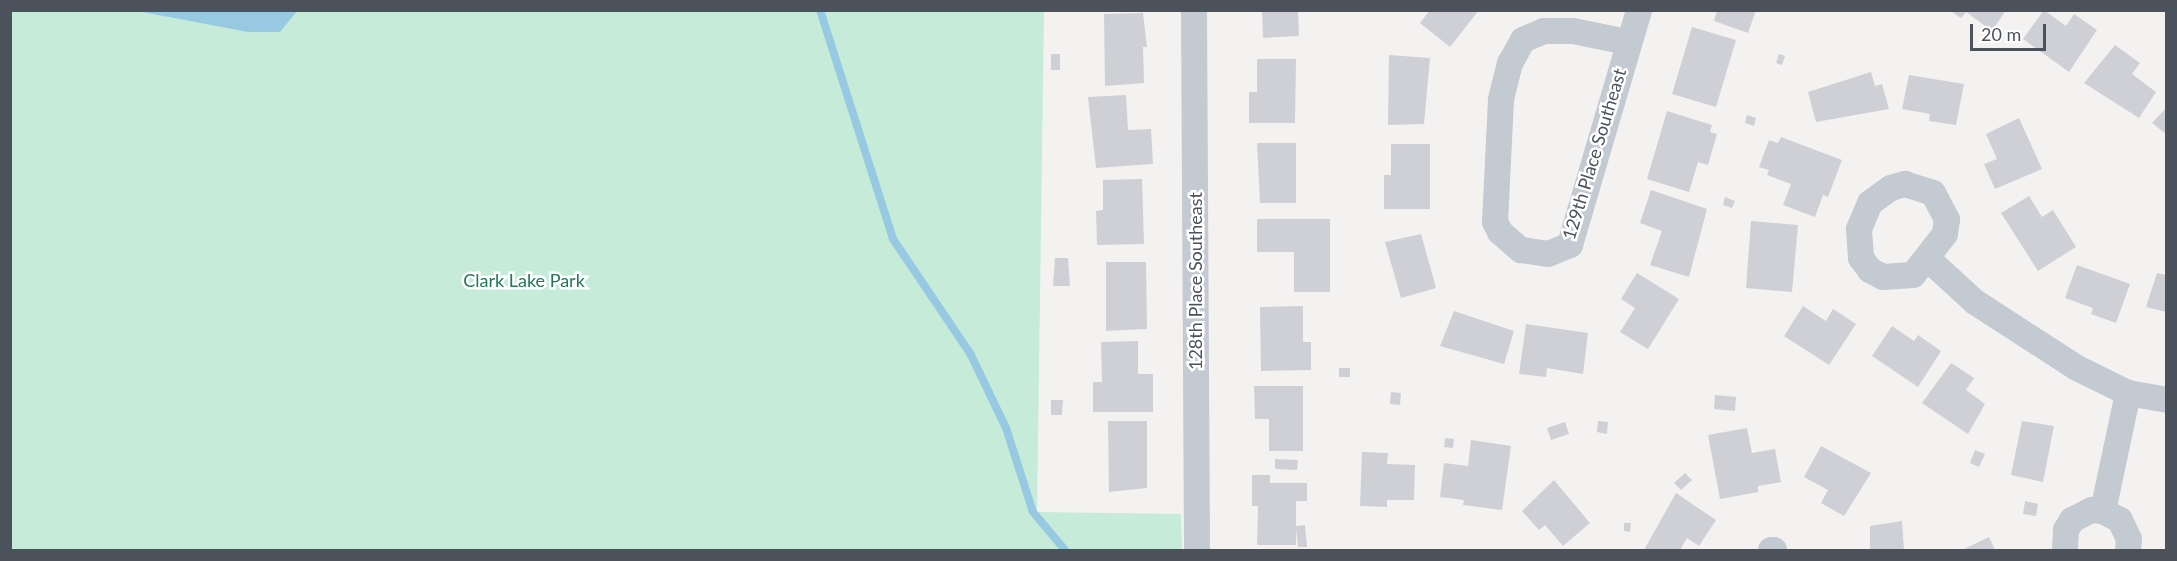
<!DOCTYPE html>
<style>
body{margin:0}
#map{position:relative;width:2177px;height:561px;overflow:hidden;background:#f3f2f1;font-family:Lato,sans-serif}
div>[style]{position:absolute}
.green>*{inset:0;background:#c6ebd9}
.water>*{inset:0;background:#98c9e2}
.stream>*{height:8px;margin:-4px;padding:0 4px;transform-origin:4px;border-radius:4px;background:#98c9e2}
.building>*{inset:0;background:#cfd0d5}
.street>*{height:26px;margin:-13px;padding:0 13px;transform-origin:13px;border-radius:13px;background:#c4cad1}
span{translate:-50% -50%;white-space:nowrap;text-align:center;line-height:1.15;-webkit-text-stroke:5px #fff;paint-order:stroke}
.street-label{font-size:18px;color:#4b525c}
.park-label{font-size:18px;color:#237658}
.frame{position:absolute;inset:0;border:12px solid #4b525c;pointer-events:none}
.scale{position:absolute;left:1970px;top:24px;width:76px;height:27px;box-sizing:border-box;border:3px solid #4b525c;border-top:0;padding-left:8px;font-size:18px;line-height:21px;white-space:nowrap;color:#4b525c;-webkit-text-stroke:4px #fff;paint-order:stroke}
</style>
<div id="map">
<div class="green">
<div style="clip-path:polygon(10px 11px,1044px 11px,1037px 512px,1181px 514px,1182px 550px,11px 550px)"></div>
</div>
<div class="water">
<div style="clip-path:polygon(137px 11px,297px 11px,280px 32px,248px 32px)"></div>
</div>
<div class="stream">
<div style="left:820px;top:10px;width:240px;rotate:72.3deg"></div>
<div style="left:893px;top:239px;width:138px;rotate:56deg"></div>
<div style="left:970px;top:353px;width:83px;rotate:64.4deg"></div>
<div style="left:1006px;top:428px;width:88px;rotate:72.2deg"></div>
<div style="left:1033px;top:512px;width:50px;rotate:49.9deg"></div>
</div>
<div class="building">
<div style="clip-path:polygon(1262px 10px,1298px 10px,1299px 36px,1263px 38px)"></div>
<div style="clip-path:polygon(1430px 10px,1479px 10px,1450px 47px,1420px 23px)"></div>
<div style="clip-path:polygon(1717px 10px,1756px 10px,1748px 33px,1714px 21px)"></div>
<div style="clip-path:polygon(1949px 10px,2006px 10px,1992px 31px,1966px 12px,1961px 18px)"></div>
<div style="clip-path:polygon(2044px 10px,2066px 26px,2074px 14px,2097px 30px,2069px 72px,2023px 39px)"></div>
<div style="clip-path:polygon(1143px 13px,1147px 47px,1143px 47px,1144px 83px,1105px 86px,1104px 14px)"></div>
<div style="clip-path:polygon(1692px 27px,1736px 40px,1716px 107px,1672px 94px)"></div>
<div style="clip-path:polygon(2115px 45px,2140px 63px,2132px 74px,2156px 92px,2139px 118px,2084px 83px)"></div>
<div style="clip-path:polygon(1051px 54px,1060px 54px,1060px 70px,1051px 70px)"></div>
<div style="clip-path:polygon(1779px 54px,1785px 56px,1782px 65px,1776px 63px)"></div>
<div style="clip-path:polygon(1389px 55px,1430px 58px,1424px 124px,1388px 125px)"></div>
<div style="clip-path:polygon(1257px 59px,1296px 59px,1295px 123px,1249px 123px,1249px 92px,1257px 92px)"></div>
<div style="clip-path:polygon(1871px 72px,1875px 86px,1882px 84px,1889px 109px,1816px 122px,1808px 92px)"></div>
<div style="clip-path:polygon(1909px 75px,1964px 84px,1956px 125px,1929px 121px,1930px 114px,1902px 109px)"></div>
<div style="clip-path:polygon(1126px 95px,1128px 130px,1151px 129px,1153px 164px,1096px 168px,1088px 97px)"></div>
<div style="clip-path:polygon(2166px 108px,2166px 134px,2152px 123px)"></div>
<div style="clip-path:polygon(1667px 111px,1712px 125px,1710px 132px,1717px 134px,1708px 165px,1698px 162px,1689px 192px,1647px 179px)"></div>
<div style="clip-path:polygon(1747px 115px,1756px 118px,1754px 126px,1745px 123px)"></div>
<div style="clip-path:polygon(2019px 118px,2042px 169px,1995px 189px,1984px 164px,1997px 159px,1986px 134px)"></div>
<div style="clip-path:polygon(1781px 137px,1842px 160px,1828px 197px,1823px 195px,1815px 217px,1783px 205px,1791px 184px,1767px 175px,1769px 170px,1759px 167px,1769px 140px,1778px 143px)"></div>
<div style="clip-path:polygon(1257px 143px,1296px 143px,1296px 203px,1260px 203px)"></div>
<div style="clip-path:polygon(1391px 144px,1430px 144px,1430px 209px,1384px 209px,1384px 175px,1391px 175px)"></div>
<div style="clip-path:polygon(1142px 179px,1144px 244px,1097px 245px,1096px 211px,1103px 210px,1103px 180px)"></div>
<div style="clip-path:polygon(1651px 190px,1707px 209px,1689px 277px,1650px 265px,1662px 231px,1640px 223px)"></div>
<div style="clip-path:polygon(2029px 196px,2042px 217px,2053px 210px,2076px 247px,2038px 271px,2001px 213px)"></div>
<div style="clip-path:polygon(1725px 197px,1735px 201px,1732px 208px,1723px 205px)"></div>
<div style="clip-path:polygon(1257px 219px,1330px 219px,1330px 292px,1294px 292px,1294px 252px,1257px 252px)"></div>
<div style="clip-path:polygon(1751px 221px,1798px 225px,1792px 292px,1746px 288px)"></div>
<div style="clip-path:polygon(1421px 234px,1436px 288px,1401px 298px,1385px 242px)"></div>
<div style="clip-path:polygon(1055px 258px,1068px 258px,1070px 286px,1053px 286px)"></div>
<div style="clip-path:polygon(1106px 262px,1146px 262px,1147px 329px,1106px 331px)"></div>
<div style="clip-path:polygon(2077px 265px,2130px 284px,2116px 323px,2091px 314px,2093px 308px,2065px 298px)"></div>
<div style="clip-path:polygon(1637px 273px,1679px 299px,1648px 349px,1620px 332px,1635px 308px,1621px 299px)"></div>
<div style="clip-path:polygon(2157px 273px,2166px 275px,2166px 312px,2146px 307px)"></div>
<div style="clip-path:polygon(1303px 306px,1303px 342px,1311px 342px,1311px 370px,1261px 371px,1260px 307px)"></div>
<div style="clip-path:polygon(1803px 306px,1826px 321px,1833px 309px,1856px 324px,1829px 365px,1784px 336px)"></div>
<div style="clip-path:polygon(1454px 311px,1514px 331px,1504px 364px,1440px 346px)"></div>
<div style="clip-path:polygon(1526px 324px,1588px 333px,1583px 374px,1547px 368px,1546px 377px,1519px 374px)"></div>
<div style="clip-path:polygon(1892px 326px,1914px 341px,1918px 335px,1941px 351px,1918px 387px,1872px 356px)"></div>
<div style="clip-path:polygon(1138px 341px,1138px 374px,1153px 374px,1153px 412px,1093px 412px,1093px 382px,1102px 382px,1101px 342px)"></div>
<div style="clip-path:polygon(1951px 363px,1974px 378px,1966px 390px,1985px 404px,1968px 434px,1922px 403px)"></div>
<div style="clip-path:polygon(1339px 368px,1350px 368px,1350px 377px,1339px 377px)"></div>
<div style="clip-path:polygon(1254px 386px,1303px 386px,1303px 451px,1269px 451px,1269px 419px,1255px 419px)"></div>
<div style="clip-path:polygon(1391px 392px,1401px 393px,1400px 405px,1390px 404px)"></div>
<div style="clip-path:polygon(1715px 395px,1736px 397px,1735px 411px,1714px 409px)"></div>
<div style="clip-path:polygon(1051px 400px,1063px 400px,1062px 415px,1051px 415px)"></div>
<div style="clip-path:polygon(1108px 421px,1147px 421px,1147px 488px,1109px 492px)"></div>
<div style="clip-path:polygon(1598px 421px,1608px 422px,1607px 434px,1597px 432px)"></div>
<div style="clip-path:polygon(2022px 421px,2054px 426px,2043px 482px,2011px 475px)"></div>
<div style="clip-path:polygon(1565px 422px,1569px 434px,1551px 440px,1547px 428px)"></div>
<div style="clip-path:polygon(1747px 428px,1752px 453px,1775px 449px,1781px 482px,1758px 486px,1758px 492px,1720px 499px,1708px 435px)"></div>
<div style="clip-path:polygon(1445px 438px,1454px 439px,1453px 448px,1444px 447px)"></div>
<div style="clip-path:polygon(1471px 440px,1511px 446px,1502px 510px,1463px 505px,1464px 500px,1440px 497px,1444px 463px,1468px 466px)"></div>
<div style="clip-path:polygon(1821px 446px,1871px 473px,1844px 516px,1821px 503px,1828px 490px,1804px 477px)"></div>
<div style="clip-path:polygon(1975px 450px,1985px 454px,1979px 467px,1970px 463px)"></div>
<div style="clip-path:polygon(1362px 452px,1388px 453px,1387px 464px,1415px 465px,1414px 500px,1387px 500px,1387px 507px,1360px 506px)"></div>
<div style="clip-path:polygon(1275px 459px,1298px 460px,1297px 470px,1275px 469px)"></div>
<div style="clip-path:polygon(1685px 473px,1692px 480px,1681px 490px,1674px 483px)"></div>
<div style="clip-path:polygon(1252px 475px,1270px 475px,1270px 483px,1307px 483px,1307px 501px,1296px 501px,1296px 526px,1305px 525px,1307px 547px,1298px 547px,1296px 528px,1296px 545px,1257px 545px,1258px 506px,1252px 506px)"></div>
<div style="clip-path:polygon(1554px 480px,1590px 523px,1563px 546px,1545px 525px,1539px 530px,1522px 511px)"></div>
<div style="clip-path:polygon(1676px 493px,1716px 520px,1699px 546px,1687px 538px,1680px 550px,1644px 550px)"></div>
<div style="clip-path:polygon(2025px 501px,2038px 504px,2036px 516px,2023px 514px)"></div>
<div style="clip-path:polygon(1902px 521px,1904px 550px,1870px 550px,1870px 526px)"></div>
<div style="clip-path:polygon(1624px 523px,1631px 523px,1630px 532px,1624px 531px)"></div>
<div style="clip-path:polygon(1989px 537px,1995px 550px,1962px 550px)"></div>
</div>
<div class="street">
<div style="left:1194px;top:10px;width:540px;rotate:89.68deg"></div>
<div style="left:1627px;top:42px;width:55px;rotate:-168.5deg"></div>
<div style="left:1573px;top:31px;width:29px;rotate:180deg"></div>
<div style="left:1544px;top:31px;width:23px;rotate:157deg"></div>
<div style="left:1523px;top:40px;width:26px;rotate:119deg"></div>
<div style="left:1510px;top:63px;width:38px;rotate:104deg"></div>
<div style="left:1501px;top:100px;width:122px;rotate:92.8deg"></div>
<div style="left:1495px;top:222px;width:11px;rotate:63deg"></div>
<div style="left:1500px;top:232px;width:28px;rotate:41deg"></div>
<div style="left:1521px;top:250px;width:27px;rotate:8deg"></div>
<div style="left:1548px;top:254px;width:24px;rotate:-22deg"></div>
<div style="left:1570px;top:245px;width:245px;rotate:-73.6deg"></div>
<div style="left:1905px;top:184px;width:29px;rotate:18deg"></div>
<div style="left:1933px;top:193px;width:30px;rotate:62deg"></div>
<div style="left:1947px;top:219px;width:15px;rotate:98deg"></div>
<div style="left:1945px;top:234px;width:52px;rotate:128deg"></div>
<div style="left:1913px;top:275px;width:30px;rotate:176deg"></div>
<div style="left:1883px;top:277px;width:15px;rotate:-152deg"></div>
<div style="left:1870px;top:270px;width:15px;rotate:-127deg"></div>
<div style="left:1861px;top:258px;width:29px;rotate:-94deg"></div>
<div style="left:1859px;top:229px;width:28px;rotate:-67deg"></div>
<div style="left:1870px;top:203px;width:26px;rotate:-36deg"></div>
<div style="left:1891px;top:188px;width:15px;rotate:-16deg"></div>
<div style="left:1928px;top:259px;width:64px;rotate:42.5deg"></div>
<div style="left:1975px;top:302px;width:121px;rotate:32.9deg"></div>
<div style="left:2077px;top:368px;width:57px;rotate:26.1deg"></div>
<div style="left:2128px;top:393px;width:39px;rotate:10deg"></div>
<div style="left:2103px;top:511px;width:121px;rotate:-78deg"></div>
<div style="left:1771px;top:550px;width:3px"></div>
<div style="left:2065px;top:550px;width:20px;rotate:-87deg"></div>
<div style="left:2066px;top:530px;width:12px;rotate:-59deg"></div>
<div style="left:2072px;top:520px;width:22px;rotate:-27deg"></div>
<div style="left:2092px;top:510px;width:11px;rotate:5deg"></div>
<div style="left:2103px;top:511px;width:19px;rotate:28deg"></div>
<div style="left:2120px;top:520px;width:21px;rotate:65deg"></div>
<div style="left:2129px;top:539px;width:11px;rotate:95deg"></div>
</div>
<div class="street-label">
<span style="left:1594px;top:154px;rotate:-73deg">129th Place Southeast</span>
<span style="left:1195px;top:281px;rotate:-90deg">128th Place Southeast</span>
</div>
<div class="park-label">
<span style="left:524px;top:280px">Clark Lake Park</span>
</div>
<div class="frame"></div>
<div class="scale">20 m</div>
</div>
